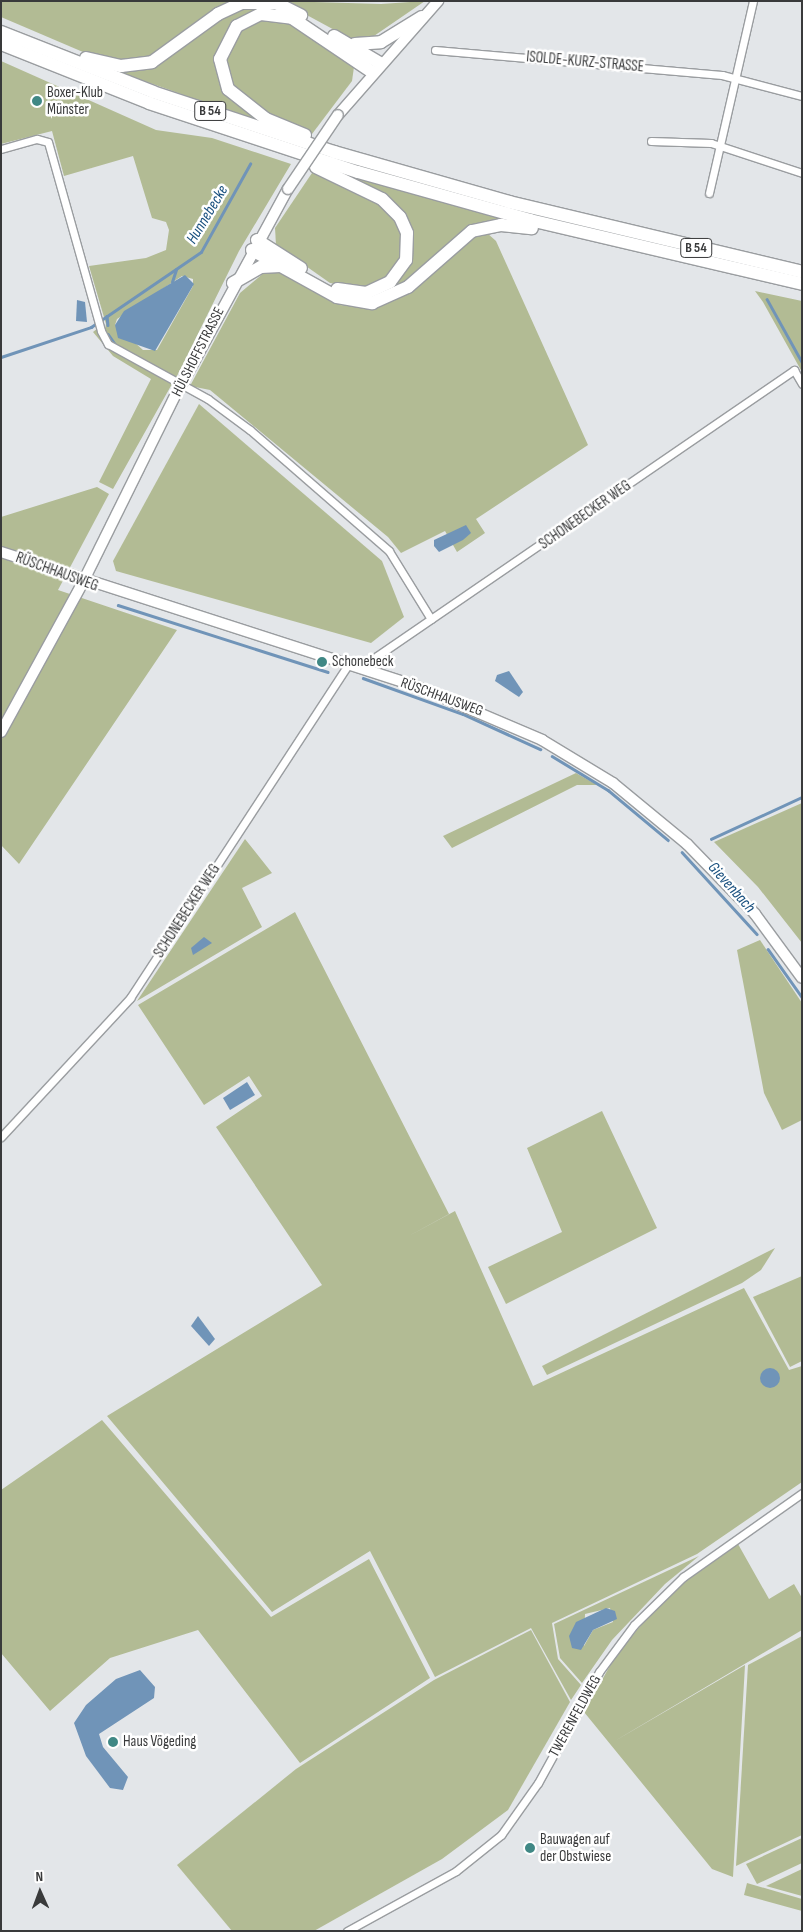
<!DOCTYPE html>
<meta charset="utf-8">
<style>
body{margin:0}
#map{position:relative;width:803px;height:1932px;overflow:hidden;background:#e3e6e9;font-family:"Sofia Sans Condensed",sans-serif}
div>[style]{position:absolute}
.green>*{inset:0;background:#b2bb94}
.water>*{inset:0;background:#7094b8}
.round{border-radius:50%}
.stream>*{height:2.5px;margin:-1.25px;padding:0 1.25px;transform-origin:1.25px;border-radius:1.25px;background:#7094b8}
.roads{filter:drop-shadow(1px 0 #9a9da0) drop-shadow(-1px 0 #9a9da0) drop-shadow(0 1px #9a9da0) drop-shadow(0 -1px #9a9da0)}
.street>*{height:7px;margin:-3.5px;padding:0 3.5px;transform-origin:3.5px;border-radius:3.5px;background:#fff}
.secondary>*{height:10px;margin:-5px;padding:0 5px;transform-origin:5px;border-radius:5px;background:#fff}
.highway>*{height:12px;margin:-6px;padding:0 6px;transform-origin:6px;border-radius:6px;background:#fff}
.bridges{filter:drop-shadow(1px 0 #9a9da0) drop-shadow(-1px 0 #9a9da0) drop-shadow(0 1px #9a9da0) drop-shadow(0 -1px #9a9da0)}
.secondary-bridge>*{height:10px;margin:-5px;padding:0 5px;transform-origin:5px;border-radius:5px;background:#fff}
.dots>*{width:14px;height:14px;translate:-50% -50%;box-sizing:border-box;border:2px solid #fff;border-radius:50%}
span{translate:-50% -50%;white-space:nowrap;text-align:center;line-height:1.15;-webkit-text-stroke:5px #fff;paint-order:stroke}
.shield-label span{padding:1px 4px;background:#fff;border:1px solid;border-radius:4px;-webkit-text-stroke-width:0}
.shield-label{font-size:14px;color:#393a3b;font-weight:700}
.street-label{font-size:15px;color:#393a3b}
.poi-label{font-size:15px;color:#393a3b}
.left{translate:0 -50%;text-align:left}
.water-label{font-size:16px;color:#19507f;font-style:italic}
.frame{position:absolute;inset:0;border:2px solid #393a3b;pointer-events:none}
.north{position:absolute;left:15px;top:1867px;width:50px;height:50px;-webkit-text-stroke:4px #fff;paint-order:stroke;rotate:358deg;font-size:14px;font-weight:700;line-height:20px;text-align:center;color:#393a3b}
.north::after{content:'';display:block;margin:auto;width:18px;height:22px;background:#393a3b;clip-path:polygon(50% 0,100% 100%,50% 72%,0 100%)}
</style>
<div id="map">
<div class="green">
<div style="clip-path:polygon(1px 1px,233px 1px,151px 56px,125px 61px,90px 55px,1px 17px)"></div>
<div style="clip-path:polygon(281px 1px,381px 4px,425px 1px,371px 38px,351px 39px)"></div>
<div style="clip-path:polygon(258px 5px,285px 10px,231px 26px,217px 54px,231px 98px,277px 128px,116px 71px,162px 61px,228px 13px)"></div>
<div style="clip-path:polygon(258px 19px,293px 23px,354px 67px,352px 81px,312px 134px,270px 116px,232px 86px,226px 57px,237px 33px)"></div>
<div style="clip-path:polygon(evenodd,1px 61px,156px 130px,212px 138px,291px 164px,239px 251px,176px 378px,117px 350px,104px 334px,106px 324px,89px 266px,146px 258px,166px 250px,169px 230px,166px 222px,152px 218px,133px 156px,64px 176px,52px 131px,1px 144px,1px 61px,182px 276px,193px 279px,193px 286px,157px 350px,143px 350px,115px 325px,117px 319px,182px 276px)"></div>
<div style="clip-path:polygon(314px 170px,373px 198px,399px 222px,405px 246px,395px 271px,369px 289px,330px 283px,276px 245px,275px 228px)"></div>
<div style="clip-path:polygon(342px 173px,507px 219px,493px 222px,400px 290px,390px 286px,410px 231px)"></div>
<div style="clip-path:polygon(487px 233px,496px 241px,588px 445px,476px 519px,485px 533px,457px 552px,445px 531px,401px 553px,388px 537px,210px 390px,190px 386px,240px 293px,265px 272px,281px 272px,340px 305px,375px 308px,408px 294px,470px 238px)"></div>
<div style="clip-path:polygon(755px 291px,802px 301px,802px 372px,763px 302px)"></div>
<div style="clip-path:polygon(98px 328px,115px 353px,172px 384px,113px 489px,99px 482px,151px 379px,113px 356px,93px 332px)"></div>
<div style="clip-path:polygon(199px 404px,382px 561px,404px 617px,371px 643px,116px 571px,113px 561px)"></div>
<div style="clip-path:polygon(97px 487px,109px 494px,58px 590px,177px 630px,19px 864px,1px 845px,1px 517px)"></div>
<div style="clip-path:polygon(576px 773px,597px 785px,577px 785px,452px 848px,443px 836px)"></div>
<div style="clip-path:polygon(802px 803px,802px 943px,758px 887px,714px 842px)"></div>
<div style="clip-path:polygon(245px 839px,272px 873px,242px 888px,262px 927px,137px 1001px)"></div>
<div style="clip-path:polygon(295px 912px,449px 1214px,405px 1238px,455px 1211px,533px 1386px,744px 1288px,789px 1370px,802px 1366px,802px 1482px,697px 1554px,552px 1623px,558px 1659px,581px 1685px,571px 1700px,531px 1628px,435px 1677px,370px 1551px,272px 1612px,107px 1416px,322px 1285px,216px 1127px,262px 1096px,249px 1076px,204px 1105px,138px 1005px)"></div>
<div style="clip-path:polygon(760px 940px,802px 1003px,802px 1120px,782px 1130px,764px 1093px,737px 950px)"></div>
<div style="clip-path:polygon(602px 1111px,657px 1228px,506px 1304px,488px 1267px,562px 1232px,527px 1148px)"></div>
<div style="clip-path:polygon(775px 1248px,761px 1270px,742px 1283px,547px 1375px,542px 1366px)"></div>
<div style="clip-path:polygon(802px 1276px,802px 1361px,790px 1367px,753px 1297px)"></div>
<div style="clip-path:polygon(102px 1420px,271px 1617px,369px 1559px,430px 1678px,300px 1763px,198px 1630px,110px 1658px,50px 1711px,1px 1653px,1px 1490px)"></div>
<div style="clip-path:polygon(738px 1544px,769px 1599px,794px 1584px,802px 1598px,802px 1630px,613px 1742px,745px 1665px,733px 1877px,712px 1869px,584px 1712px,616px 1655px,653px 1611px,674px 1588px)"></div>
<div style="clip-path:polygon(evenodd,699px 1556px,665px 1584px,612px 1640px,582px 1683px,560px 1658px,554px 1624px,699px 1556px,610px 1608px,613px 1622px,593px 1630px,584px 1646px,585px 1614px,610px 1608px)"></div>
<div style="clip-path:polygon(531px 1630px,570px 1702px,508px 1810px,442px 1859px,314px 1931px,232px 1931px,177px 1865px,296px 1769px,434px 1680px)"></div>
<div style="clip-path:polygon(802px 1636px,802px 1835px,736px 1866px,748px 1665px)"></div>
<div style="clip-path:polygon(802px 1838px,802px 1863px,757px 1884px,746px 1864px)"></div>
<div style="clip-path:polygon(802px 1869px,802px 1896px,766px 1886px)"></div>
<div style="clip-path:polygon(747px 1883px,802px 1899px,802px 1911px,744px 1895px)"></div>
</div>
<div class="water">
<div style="clip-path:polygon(185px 275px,194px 284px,155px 351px,118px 338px,115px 325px,124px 311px)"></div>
<div style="clip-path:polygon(77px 300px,85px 302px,87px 322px,76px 321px)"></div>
<div style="clip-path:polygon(466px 525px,471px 533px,463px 540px,439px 552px,434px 546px,434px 540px)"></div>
<div style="clip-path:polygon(509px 671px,523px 692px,519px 697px,495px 681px,497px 675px)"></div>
<div style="clip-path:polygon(204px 937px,212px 943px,193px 955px,191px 948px)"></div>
<div style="clip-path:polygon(247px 1082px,255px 1095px,230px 1110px,223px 1098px)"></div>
<div style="clip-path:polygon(198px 1316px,215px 1339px,209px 1346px,191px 1326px)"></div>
<div class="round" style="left:760px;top:1368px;width:20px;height:20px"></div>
<div style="clip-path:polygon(606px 1608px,615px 1611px,617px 1619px,593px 1630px,581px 1650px,572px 1648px,569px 1636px,576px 1622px)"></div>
<div style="clip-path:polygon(140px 1670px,155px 1687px,154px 1698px,99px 1734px,103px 1747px,128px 1777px,123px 1790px,110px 1788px,86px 1756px,74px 1723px,86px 1705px,116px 1679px)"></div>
</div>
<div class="stream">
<div style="left:172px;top:282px;width:13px;rotate:-72deg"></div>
<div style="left:767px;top:299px;width:72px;rotate:60.9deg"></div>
<div style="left:107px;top:316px;width:9px;rotate:84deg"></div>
<div style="left:108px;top:334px;width:12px;rotate:55deg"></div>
<div style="left:1px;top:357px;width:95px;rotate:-18.4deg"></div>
<div style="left:91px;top:327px;width:133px;rotate:-34.3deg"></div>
<div style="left:201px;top:252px;width:101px;rotate:-60.9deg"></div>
<div style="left:118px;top:605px;width:220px;rotate:17.7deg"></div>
<div style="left:363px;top:678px;width:106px;rotate:19.8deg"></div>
<div style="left:463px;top:714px;width:85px;rotate:24.4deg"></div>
<div style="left:552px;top:756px;width:66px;rotate:31.3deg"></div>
<div style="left:608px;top:790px;width:78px;rotate:39.8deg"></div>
<div style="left:711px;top:839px;width:100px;rotate:-24.8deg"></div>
<div style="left:682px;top:852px;width:111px;rotate:47.6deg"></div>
<div style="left:768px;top:949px;width:59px;rotate:54.7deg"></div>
</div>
<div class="roads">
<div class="street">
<div style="left:435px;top:50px;width:288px;rotate:5deg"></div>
<div style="left:722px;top:75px;width:83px;rotate:14.7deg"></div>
<div style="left:651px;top:141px;width:60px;rotate:1.9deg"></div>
<div style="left:711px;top:143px;width:96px;rotate:18.2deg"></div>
<div style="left:1px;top:149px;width:37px;rotate:-16deg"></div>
<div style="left:37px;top:139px;width:11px;rotate:15deg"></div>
<div style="left:48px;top:142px;width:196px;rotate:74.3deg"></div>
<div style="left:101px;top:331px;width:15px;rotate:62deg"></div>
<div style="left:108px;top:344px;width:114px;rotate:28.8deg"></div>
<div style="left:208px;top:399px;width:52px;rotate:36.4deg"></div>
<div style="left:250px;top:430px;width:184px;rotate:41deg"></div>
<div style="left:389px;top:551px;width:80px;rotate:58.3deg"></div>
<div style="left:709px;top:193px;width:197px;rotate:-77.1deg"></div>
<div style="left:367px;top:671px;width:18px;rotate:-56deg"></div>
<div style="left:377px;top:656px;width:506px;rotate:-34.44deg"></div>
<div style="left:794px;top:370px;width:16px;rotate:60deg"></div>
<div style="left:1px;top:1137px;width:190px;rotate:-47.1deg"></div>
<div style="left:130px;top:998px;width:398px;rotate:-56.8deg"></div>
<div style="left:347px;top:1931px;width:124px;rotate:-28.8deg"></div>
<div style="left:456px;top:1871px;width:58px;rotate:-38.7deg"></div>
<div style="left:501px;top:1835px;width:64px;rotate:-54.6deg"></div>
<div style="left:538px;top:1783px;width:127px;rotate:-61.2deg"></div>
<div style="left:599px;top:1672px;width:59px;rotate:-53.3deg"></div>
<div style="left:634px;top:1625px;width:69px;rotate:-44.4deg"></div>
<div style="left:683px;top:1577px;width:146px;rotate:-35.2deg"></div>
</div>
<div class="secondary">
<div style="left:338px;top:115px;width:152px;rotate:-48.7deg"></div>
<div style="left:183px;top:382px;width:220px;rotate:-61.5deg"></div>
<div style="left:1px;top:552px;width:438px;rotate:17.9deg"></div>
<div style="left:418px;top:687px;width:135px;rotate:23.1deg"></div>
<div style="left:542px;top:740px;width:83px;rotate:31.2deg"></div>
<div style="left:613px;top:783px;width:96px;rotate:39.5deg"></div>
<div style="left:687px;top:844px;width:98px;rotate:45.8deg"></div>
<div style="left:755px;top:914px;width:79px;rotate:53.7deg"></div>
<div style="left:1px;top:732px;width:171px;rotate:-61.3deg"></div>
<div style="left:83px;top:582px;width:216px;rotate:-63.7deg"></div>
</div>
<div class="highway">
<div style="left:1px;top:32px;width:163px;rotate:21.5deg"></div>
<div style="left:153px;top:92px;width:191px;rotate:18.3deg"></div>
<div style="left:334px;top:152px;width:182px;rotate:15.9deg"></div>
<div style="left:509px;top:202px;width:301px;rotate:13.4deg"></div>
<div style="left:334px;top:36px;width:53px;rotate:30.4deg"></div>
<div style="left:1px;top:44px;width:159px;rotate:21.7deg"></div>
<div style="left:149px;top:103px;width:220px;rotate:18.3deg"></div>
<div style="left:358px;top:172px;width:179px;rotate:15.6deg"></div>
<div style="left:530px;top:220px;width:279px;rotate:13.2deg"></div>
<div style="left:355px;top:44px;width:26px;rotate:-4deg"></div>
<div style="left:381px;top:42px;width:48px;rotate:-31.4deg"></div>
<div style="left:86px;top:58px;width:36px;rotate:13deg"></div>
<div style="left:121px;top:66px;width:31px;rotate:-7deg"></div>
<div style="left:152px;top:62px;width:82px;rotate:-36deg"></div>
<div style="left:218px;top:14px;width:26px;rotate:-25deg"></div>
<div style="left:242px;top:3px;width:34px"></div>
<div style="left:276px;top:3px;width:28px;rotate:26deg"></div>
<div style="left:305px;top:135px;width:42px;rotate:-157.7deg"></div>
<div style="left:266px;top:119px;width:48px;rotate:-141.7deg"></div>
<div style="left:228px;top:89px;width:31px;rotate:-105deg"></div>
<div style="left:220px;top:59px;width:37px;rotate:-63deg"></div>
<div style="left:237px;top:26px;width:27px;rotate:-27deg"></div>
<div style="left:261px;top:14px;width:31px;rotate:7deg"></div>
<div style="left:292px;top:18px;width:97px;rotate:34deg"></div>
<div style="left:316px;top:167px;width:73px;rotate:25.9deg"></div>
<div style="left:382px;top:199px;width:25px;rotate:45deg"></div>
<div style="left:400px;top:217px;width:17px;rotate:66deg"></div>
<div style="left:407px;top:233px;width:27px;rotate:92deg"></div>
<div style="left:406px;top:260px;width:27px;rotate:126deg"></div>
<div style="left:390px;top:282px;width:26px;rotate:155deg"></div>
<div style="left:366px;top:293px;width:29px;rotate:-172deg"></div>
<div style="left:257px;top:240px;width:52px;rotate:32.5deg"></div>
<div style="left:252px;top:250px;width:97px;rotate:28.9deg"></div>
<div style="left:337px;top:297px;width:36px;rotate:10deg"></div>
<div style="left:372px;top:303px;width:39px;rotate:-24deg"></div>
<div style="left:408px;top:287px;width:85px;rotate:-41.2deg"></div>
<div style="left:472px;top:231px;width:30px;rotate:-12deg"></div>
<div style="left:501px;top:225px;width:31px;rotate:6deg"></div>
<div style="left:233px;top:283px;width:32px;rotate:-30deg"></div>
<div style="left:261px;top:267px;width:19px;rotate:-3deg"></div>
</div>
</div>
<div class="bridges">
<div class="secondary-bridge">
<div style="left:288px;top:189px;width:89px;rotate:-56deg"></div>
<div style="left:179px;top:388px;width:7px;rotate:-56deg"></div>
</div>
</div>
<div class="dots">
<div style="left:37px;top:101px;background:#408885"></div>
<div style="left:322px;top:662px;background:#408885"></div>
<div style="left:113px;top:1742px;background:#408885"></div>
<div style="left:530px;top:1848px;background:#408885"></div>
</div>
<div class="shield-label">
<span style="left:210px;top:111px">B 54</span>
<span style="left:696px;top:248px">B 54</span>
</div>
<div class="street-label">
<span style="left:585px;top:62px;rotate:5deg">ISOLDE-KURZ-STRASSE</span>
<span style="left:198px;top:352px;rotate:-63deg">HÜLSHOFFSTRASSE</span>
<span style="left:585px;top:515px;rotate:-35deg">SCHONEBECKER WEG</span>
<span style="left:57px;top:572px;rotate:20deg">RÜSCHHAUSWEG</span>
<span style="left:442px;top:697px;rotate:20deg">RÜSCHHAUSWEG</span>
<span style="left:187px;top:911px;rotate:-57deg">SCHONEBECKER WEG</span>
<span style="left:575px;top:1716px;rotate:-61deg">TWERENFELDWEG</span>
</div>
<div class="poi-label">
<span class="left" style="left:47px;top:101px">Boxer-Klub<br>Münster</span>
<span class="left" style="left:332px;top:662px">Schonebeck</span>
<span class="left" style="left:123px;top:1742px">Haus Vögeding</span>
<span class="left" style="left:540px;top:1848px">Bauwagen auf<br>der Obstwiese</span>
</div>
<div class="water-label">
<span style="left:208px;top:215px;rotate:-59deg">Hunnebecke</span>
<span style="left:731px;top:888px;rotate:48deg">Gievenbach</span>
</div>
<div class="frame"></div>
<div class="north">N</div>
</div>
